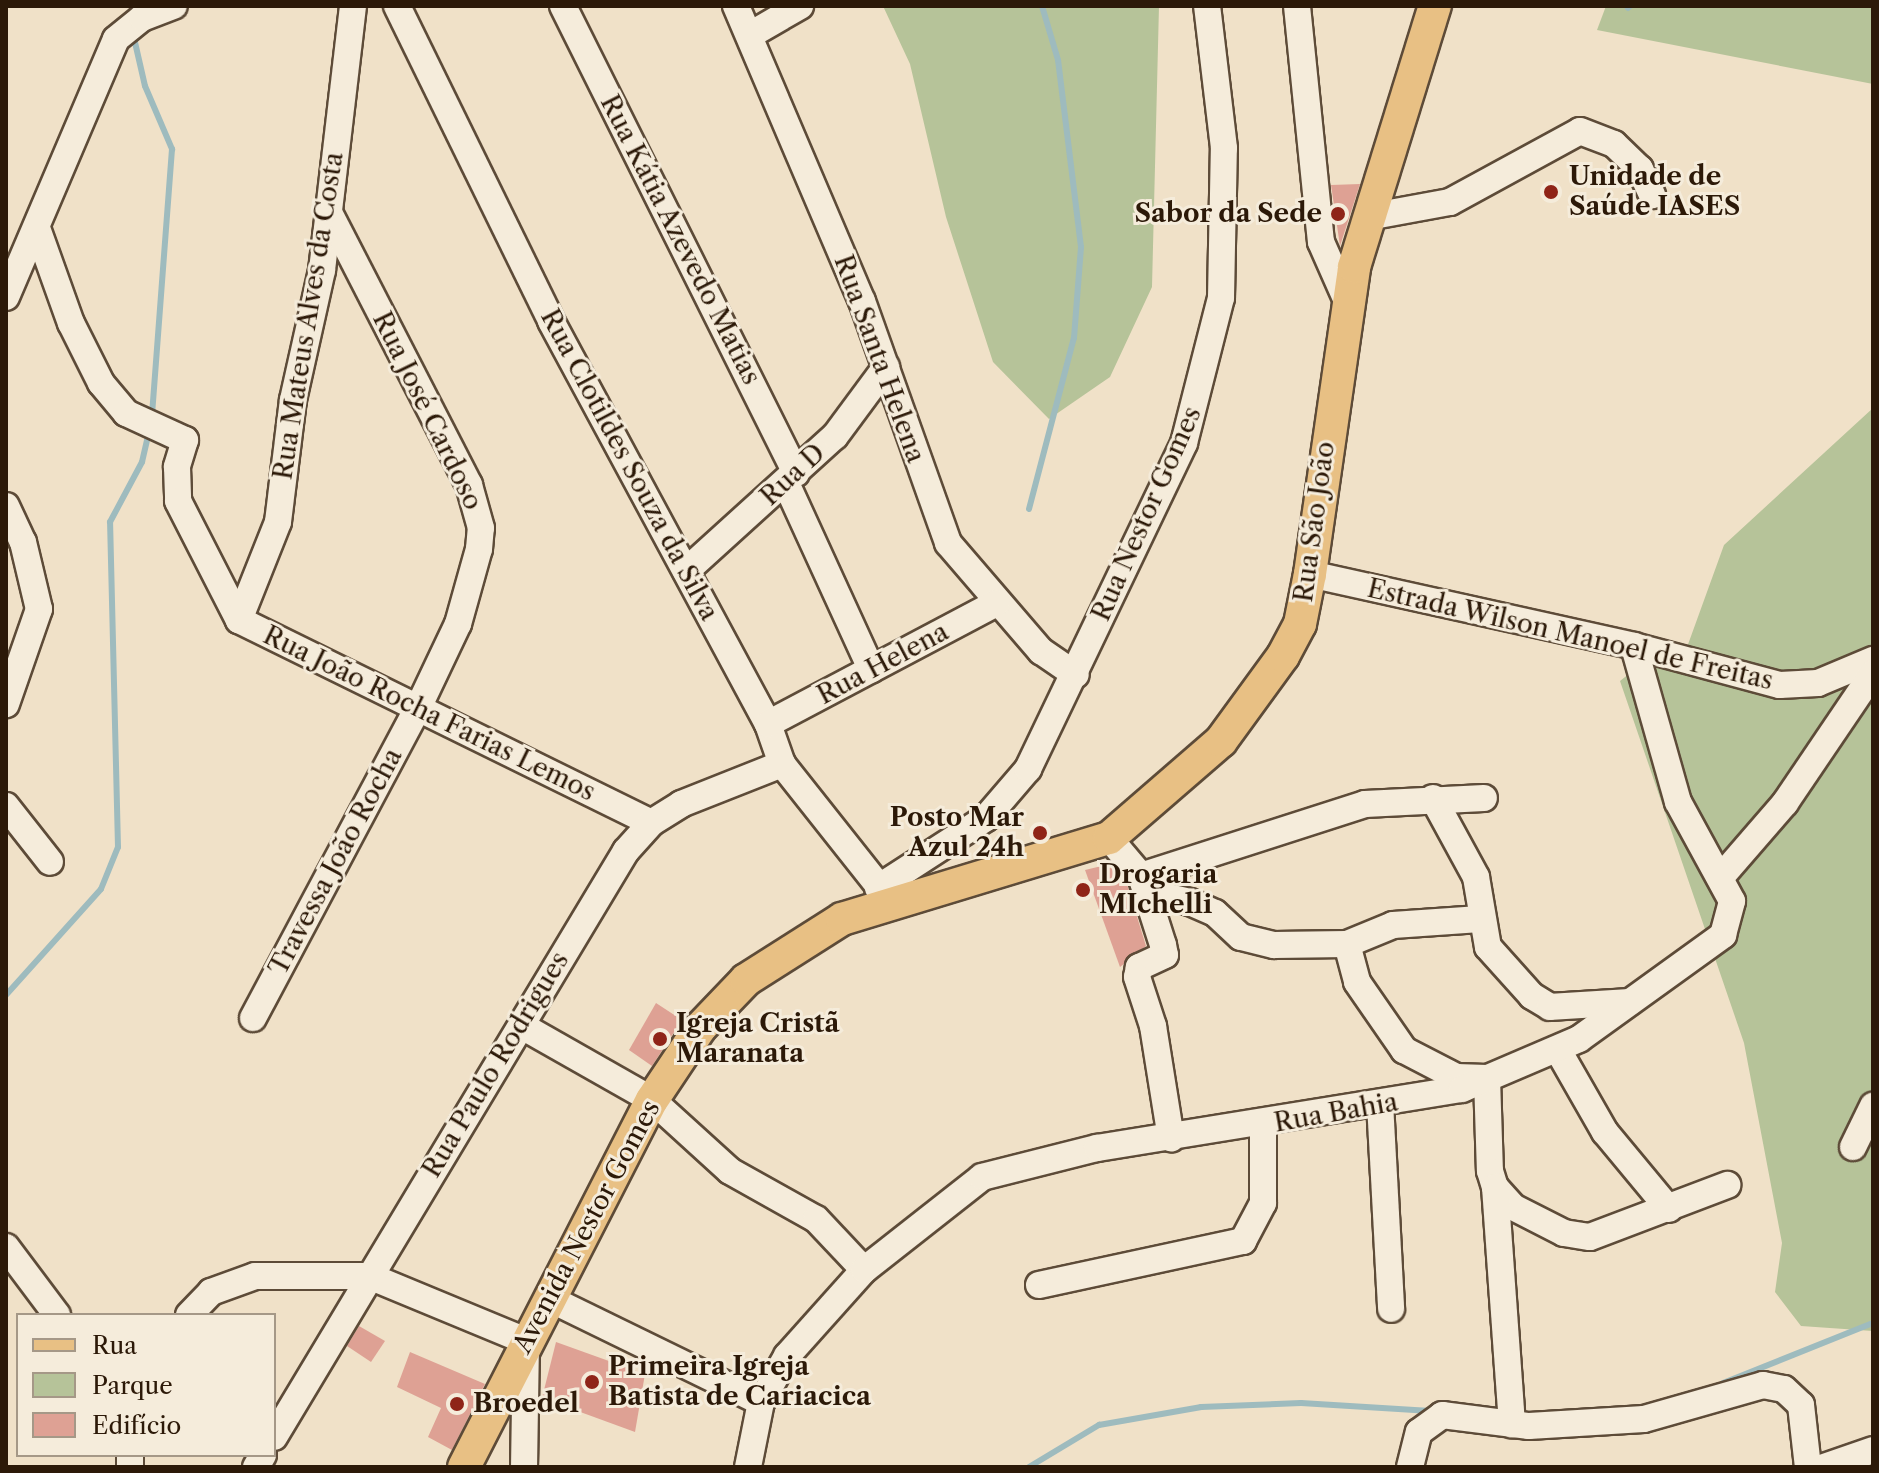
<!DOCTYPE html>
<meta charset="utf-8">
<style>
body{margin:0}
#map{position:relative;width:1879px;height:1473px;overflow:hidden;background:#f0e1c8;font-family:"Libre Caslon Text",serif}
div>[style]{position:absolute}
.green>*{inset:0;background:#b6c399}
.stream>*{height:6px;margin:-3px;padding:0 3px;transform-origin:3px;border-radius:3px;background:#9ebbbe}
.building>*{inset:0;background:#dea194}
.roads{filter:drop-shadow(2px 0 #5d4b38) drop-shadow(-2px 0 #5d4b38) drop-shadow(0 2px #5d4b38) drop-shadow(0 -2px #5d4b38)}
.minor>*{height:26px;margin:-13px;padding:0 13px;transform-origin:13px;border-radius:13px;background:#f5ecdb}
.major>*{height:32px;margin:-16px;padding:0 16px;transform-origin:16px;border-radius:16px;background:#e8c084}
.dots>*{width:22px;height:22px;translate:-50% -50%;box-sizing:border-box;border:4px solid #f5ecdb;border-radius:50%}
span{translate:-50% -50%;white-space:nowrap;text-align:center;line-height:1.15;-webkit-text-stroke:6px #f5ecdb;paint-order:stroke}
.poi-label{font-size:26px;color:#2c1908;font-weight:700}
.left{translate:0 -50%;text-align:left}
.right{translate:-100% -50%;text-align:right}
.street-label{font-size:26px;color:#2c1908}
.frame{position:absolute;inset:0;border:8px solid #2c1908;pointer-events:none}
.legend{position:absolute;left:16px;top:1313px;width:260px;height:144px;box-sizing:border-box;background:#f5ecdb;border:2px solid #a59887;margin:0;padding:10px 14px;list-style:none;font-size:24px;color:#2c1908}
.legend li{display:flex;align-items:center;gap:16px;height:40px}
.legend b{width:40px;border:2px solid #a59887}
</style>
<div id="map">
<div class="green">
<div style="clip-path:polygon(883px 6px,1159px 6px,1152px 287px,1110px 377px,1049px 419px,993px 362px,946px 217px,910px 64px)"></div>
<div style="clip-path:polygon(1606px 6px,1873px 6px,1873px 84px,1597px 30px)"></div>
<div style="clip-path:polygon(1873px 408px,1873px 1331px,1801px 1326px,1775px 1292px,1782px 1243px,1744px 1043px,1620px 681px,1653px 655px,1682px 661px,1724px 545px)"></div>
</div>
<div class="stream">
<div style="left:1628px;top:8px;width:3px;rotate:-45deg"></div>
<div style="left:134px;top:38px;width:49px;rotate:77.1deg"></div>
<div style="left:145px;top:86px;width:69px;rotate:66.8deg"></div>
<div style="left:172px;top:149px;width:270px;rotate:94.3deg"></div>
<div style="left:1029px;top:509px;width:177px;rotate:-75.3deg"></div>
<div style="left:1074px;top:338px;width:91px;rotate:-85.6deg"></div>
<div style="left:1081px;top:247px;width:188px;rotate:-97deg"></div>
<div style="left:1058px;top:60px;width:56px;rotate:-106.5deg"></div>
<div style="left:6px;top:995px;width:142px;rotate:-48.1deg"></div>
<div style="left:101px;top:889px;width:45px;rotate:-68deg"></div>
<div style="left:118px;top:847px;width:325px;rotate:-91.4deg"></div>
<div style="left:110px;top:522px;width:68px;rotate:-61.9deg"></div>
<div style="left:142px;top:462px;width:31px;rotate:-77deg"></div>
<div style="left:1723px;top:1383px;width:162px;rotate:-21.8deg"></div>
<div style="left:1029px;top:1467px;width:82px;rotate:-31deg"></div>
<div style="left:1099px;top:1425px;width:104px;rotate:-10deg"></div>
<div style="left:1201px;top:1407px;width:100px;rotate:-2.3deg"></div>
<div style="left:1301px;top:1403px;width:130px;rotate:3.5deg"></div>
</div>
<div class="building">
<div style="clip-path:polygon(1360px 184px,1340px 246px,1331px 185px)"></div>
<div style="clip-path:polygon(1110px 864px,1127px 884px,1146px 946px,1120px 967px,1085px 870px)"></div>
<div style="clip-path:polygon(656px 1003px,682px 1020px,652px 1066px,629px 1050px)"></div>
<div style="clip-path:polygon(359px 1326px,385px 1341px,371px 1362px,347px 1346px)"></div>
<div style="clip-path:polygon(556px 1342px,645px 1374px,635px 1432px,542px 1398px)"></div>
<div style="clip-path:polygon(410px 1352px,485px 1384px,452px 1450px,428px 1437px,441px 1408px,397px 1387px)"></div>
</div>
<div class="roads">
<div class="minor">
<div style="left:397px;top:6px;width:351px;rotate:63.9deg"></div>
<div style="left:551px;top:321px;width:458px;rotate:61.7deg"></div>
<div style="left:768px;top:724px;width:42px;rotate:70.7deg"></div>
<div style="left:782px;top:764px;width:177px;rotate:51.6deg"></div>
<div style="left:563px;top:6px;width:522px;rotate:63.48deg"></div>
<div style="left:736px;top:6px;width:321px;rotate:66.9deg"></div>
<div style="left:862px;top:301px;width:257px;rotate:70.4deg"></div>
<div style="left:948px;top:543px;width:143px;rotate:49.3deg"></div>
<div style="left:1041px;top:651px;width:42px;rotate:34.4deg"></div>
<div style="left:1297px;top:6px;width:237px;rotate:84.2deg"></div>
<div style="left:1321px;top:242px;width:64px;rotate:66.2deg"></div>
<div style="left:750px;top:35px;width:58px;rotate:-30.1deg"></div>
<div style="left:1368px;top:217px;width:83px;rotate:-10.4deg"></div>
<div style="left:1450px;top:202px;width:148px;rotate:-28.6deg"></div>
<div style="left:1580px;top:131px;width:36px;rotate:21deg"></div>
<div style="left:1614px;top:144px;width:36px;rotate:44deg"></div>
<div style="left:1640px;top:169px;width:29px;rotate:65deg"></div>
<div style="left:38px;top:231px;width:98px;rotate:70.3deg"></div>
<div style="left:71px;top:323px;width:67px;rotate:63.4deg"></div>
<div style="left:101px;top:383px;width:39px;rotate:50deg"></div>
<div style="left:126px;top:413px;width:65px;rotate:24.6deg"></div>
<div style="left:185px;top:440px;width:28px;rotate:107deg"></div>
<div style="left:177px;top:467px;width:34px;rotate:88deg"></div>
<div style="left:178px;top:501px;width:134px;rotate:62.9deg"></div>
<div style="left:239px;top:620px;width:459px;rotate:26.2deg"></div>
<div style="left:6px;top:297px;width:280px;rotate:-66.9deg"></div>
<div style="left:116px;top:39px;width:33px;rotate:-39deg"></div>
<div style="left:142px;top:18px;width:34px;rotate:-21deg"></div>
<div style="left:786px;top:483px;width:205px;rotate:65.4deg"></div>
<div style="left:6px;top:506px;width:40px;rotate:65deg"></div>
<div style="left:23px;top:542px;width:69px;rotate:76.6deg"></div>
<div style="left:39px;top:609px;width:101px;rotate:109.2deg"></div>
<div style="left:686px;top:571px;width:201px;rotate:-42.2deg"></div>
<div style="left:835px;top:436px;width:86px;rotate:-53.5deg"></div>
<div style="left:1310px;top:574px;width:332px;rotate:12.5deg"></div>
<div style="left:1634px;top:646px;width:151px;rotate:15deg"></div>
<div style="left:1780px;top:685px;width:38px;rotate:-3deg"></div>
<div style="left:1818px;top:683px;width:60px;rotate:-22.7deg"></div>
<div style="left:239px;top:620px;width:105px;rotate:-68.3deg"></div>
<div style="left:278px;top:522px;width:123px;rotate:-83deg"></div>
<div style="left:293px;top:400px;width:133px;rotate:-77.4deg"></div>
<div style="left:322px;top:270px;width:266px;rotate:-83.3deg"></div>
<div style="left:768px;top:724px;width:259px;rotate:-27.9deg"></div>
<div style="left:1433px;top:798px;width:90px;rotate:61.4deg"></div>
<div style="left:1476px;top:877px;width:71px;rotate:80.3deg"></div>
<div style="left:1488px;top:947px;width:66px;rotate:48.1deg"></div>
<div style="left:1532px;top:996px;width:21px;rotate:31deg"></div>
<div style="left:1550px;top:1007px;width:79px;rotate:-3.6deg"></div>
<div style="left:6px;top:806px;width:71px;rotate:51.8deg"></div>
<div style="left:1109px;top:838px;width:50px;rotate:49.9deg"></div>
<div style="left:1141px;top:876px;width:72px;rotate:72.3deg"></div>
<div style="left:1163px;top:945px;width:10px;rotate:79deg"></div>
<div style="left:1165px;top:955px;width:29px;rotate:155deg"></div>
<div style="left:1139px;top:967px;width:10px;rotate:101deg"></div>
<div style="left:1137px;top:977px;width:52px;rotate:71.9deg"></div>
<div style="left:1153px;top:1026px;width:114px;rotate:80.9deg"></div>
<div style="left:1141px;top:876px;width:235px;rotate:-17.8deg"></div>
<div style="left:1365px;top:804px;width:119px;rotate:-2.9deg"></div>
<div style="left:1721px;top:877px;width:98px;rotate:-49.1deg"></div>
<div style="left:1785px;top:803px;width:157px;rotate:-55.9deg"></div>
<div style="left:878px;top:888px;width:129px;rotate:-32.9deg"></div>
<div style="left:986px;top:818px;width:65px;rotate:-49.4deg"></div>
<div style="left:1028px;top:769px;width:361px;rotate:-64.4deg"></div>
<div style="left:1184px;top:443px;width:150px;rotate:-75.7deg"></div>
<div style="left:1221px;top:298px;width:150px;rotate:-88.9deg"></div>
<div style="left:1224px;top:148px;width:143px;rotate:-96.8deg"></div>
<div style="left:1150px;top:893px;width:41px;rotate:12.7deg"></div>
<div style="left:1190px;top:902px;width:27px;rotate:24deg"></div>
<div style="left:1215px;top:913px;width:35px;rotate:43deg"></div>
<div style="left:1241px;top:937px;width:34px;rotate:14deg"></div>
<div style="left:1274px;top:945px;width:73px;rotate:-0.8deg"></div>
<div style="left:1347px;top:944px;width:50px;rotate:-22.4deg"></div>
<div style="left:1393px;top:925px;width:87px;rotate:-3.9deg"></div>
<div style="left:1347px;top:944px;width:39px;rotate:75deg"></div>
<div style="left:1357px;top:982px;width:83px;rotate:55.3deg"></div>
<div style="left:1404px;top:1050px;width:59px;rotate:27.4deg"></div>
<div style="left:1456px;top:1077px;width:31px;rotate:2deg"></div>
<div style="left:1487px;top:1078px;width:93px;rotate:88.2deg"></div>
<div style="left:1490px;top:1171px;width:17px;rotate:73deg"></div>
<div style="left:1495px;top:1187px;width:27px;rotate:48deg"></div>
<div style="left:1513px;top:1207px;width:57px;rotate:27deg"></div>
<div style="left:1564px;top:1233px;width:26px;rotate:9deg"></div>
<div style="left:1590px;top:1237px;width:147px;rotate:-20.8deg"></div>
<div style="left:253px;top:1018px;width:353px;rotate:-62deg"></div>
<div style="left:419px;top:706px;width:91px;rotate:-64.6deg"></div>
<div style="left:458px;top:624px;width:78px;rotate:-74.4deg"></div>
<div style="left:479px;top:549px;width:21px;rotate:-85deg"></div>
<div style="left:481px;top:528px;width:45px;rotate:-105.6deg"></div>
<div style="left:469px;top:485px;width:308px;rotate:-117.2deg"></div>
<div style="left:522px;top:1026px;width:150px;rotate:29.6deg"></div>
<div style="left:652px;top:1100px;width:105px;rotate:42.3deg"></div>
<div style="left:730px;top:1171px;width:98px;rotate:29.2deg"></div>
<div style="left:816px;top:1219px;width:70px;rotate:46.7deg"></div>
<div style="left:1558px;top:1050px;width:95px;rotate:60.2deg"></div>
<div style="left:1605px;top:1132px;width:100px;rotate:50.3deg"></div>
<div style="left:1380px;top:1103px;width:206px;rotate:86.9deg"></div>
<div style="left:1853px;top:1147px;width:46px;rotate:-64deg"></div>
<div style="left:1495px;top:1187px;width:238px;rotate:85.9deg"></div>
<div style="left:6px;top:1247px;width:85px;rotate:53.1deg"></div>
<div style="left:1039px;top:1285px;width:209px;rotate:-12.2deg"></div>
<div style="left:1243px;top:1241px;width:43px;rotate:-62.2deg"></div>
<div style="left:1263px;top:1203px;width:77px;rotate:-90deg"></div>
<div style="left:550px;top:1299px;width:235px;rotate:26deg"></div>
<div style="left:189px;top:1315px;width:32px;rotate:-46deg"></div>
<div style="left:211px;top:1292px;width:47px;rotate:-20deg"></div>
<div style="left:255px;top:1276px;width:114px"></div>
<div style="left:369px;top:1276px;width:170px;rotate:22.5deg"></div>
<div style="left:526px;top:1341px;width:126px;rotate:90.9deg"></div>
<div style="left:274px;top:1437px;width:684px;rotate:-59.01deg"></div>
<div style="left:626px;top:851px;width:38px;rotate:-48deg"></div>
<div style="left:651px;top:823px;width:36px;rotate:-32deg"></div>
<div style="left:681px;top:804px;width:109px;rotate:-21.6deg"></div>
<div style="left:130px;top:1467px;width:12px;rotate:-90deg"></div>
<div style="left:256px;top:1467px;width:14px;rotate:-60deg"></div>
<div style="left:748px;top:1467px;width:66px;rotate:-78.7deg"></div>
<div style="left:761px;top:1402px;width:53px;rotate:-60.5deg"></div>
<div style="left:787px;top:1356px;width:115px;rotate:-48.2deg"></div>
<div style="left:864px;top:1270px;width:150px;rotate:-38.2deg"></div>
<div style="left:982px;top:1177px;width:119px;rotate:-14.2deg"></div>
<div style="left:1097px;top:1148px;width:370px;rotate:-9.2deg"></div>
<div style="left:1462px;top:1089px;width:127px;rotate:-23.1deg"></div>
<div style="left:1579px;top:1039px;width:178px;rotate:-35.8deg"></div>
<div style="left:1723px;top:935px;width:35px;rotate:-75deg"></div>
<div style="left:1732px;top:901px;width:113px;rotate:-118.6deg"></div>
<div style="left:1678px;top:802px;width:162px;rotate:-105.8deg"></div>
<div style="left:1410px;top:1467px;width:36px;rotate:-76deg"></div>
<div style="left:1419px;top:1432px;width:29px;rotate:-36deg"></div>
<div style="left:1442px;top:1415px;width:88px;rotate:7.2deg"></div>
<div style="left:1529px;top:1426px;width:115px;rotate:-3.5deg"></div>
<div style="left:1644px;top:1419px;width:124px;rotate:-15.9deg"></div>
<div style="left:1763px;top:1385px;width:21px;rotate:11deg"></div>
<div style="left:1784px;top:1389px;width:23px;rotate:43deg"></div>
<div style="left:1801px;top:1405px;width:62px;rotate:83.6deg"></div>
<div style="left:1824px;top:1467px;width:52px;rotate:-19.1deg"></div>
</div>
<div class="major">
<div style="left:464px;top:1467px;width:412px;rotate:-62.9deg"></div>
<div style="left:652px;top:1100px;width:87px;rotate:-56.3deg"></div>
<div style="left:700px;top:1028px;width:66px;rotate:-46.2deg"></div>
<div style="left:746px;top:980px;width:114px;rotate:-32.4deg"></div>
<div style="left:842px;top:919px;width:279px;rotate:-16.9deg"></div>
<div style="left:1109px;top:838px;width:148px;rotate:-40.9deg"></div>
<div style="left:1221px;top:741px;width:105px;rotate:-53.9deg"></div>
<div style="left:1283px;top:656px;width:36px;rotate:-62deg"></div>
<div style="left:1300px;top:624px;width:51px;rotate:-78.7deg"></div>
<div style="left:1310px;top:574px;width:310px;rotate:-81.8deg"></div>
<div style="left:1354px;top:267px;width:273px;rotate:-72.8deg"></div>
</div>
</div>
<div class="dots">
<div style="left:1551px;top:192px;background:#8f2418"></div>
<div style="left:1338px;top:214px;background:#8f2418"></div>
<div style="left:1040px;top:833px;background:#8f2418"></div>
<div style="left:1083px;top:890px;background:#8f2418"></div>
<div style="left:660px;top:1039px;background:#8f2418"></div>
<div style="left:592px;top:1382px;background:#8f2418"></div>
<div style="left:457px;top:1404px;background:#8f2418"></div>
</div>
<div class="poi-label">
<span class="left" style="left:1569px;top:192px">Unidade de<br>Saúde IASES</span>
<span class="right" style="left:1322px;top:214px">Sabor da Sede</span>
<span class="right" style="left:1024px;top:833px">Posto Mar<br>Azul 24h</span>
<span class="left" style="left:1099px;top:890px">Drogaria<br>MIchelli</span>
<span class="left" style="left:676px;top:1039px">Igreja Cristã<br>Maranata</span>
<span class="left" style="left:608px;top:1382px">Primeira Igreja<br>Batista de Cariacica</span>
<span class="left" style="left:473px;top:1404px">Broedel</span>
</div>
<div class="street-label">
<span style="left:680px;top:240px;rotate:63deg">Rua Kátia Azevedo Matias</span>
<span style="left:309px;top:316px;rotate:-81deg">Rua Mateus Alves da Costa</span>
<span style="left:879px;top:359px;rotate:70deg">Rua Santa Helena</span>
<span style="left:427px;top:411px;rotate:64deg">Rua José Cardoso</span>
<span style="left:629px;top:465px;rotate:62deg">Rua Clotildes Souza da Silva</span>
<span style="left:793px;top:475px;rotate:-43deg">Rua D</span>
<span style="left:1147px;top:514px;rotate:-66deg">Rua Nestor Gomes</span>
<span style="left:1315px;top:522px;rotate:-82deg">Rua São João</span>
<span style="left:1570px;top:635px;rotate:13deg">Estrada Wilson Manoel de Freitas</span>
<span style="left:883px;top:664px;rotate:-28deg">Rua Helena</span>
<span style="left:429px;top:714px;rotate:26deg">Rua João Rocha Farias Lemos</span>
<span style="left:336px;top:862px;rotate:-62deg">Travessa João Rocha</span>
<span style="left:496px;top:1065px;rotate:-59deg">Rua Paulo Rodrigues</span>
<span style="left:1336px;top:1113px;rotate:-10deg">Rua Bahia</span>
<span style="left:587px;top:1227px;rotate:-62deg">Avenida Nestor Gomes</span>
</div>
<div class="frame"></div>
<ul class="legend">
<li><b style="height:10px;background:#e8c084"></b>Rua</li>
<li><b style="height:22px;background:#b6c399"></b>Parque</li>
<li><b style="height:22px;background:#dea194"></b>Edifício</li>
</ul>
</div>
